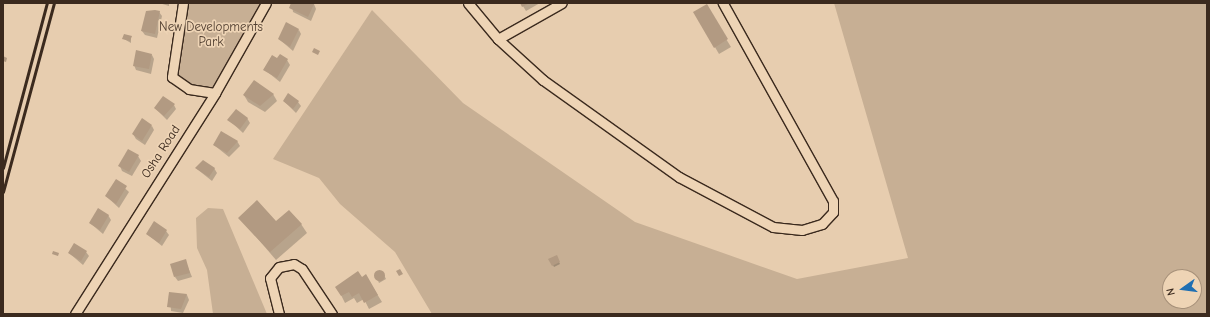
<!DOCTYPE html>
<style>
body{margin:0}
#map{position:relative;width:1210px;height:317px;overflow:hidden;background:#e7cdaf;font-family:"Comic Neue",sans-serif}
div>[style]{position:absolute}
.green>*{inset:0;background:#c7af94}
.shadow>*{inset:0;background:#0003}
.building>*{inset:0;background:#b29a82}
.round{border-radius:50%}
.roads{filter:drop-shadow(1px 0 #3b2a1e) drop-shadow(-1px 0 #3b2a1e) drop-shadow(0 1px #3b2a1e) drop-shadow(0 -1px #3b2a1e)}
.minor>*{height:9px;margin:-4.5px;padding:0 4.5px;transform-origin:4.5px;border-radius:4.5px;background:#eed4b5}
.rail>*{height:2.5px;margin:-1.25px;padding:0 1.25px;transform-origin:1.25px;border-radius:1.25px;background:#3b2a1e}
span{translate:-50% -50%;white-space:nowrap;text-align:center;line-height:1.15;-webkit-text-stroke:3.5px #eed4b5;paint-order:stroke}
.park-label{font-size:13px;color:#503e30}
.street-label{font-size:13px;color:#3b2a1e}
.frame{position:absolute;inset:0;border:4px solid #3b2a1e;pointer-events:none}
.north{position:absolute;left:1162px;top:269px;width:40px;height:40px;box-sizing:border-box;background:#eed4b5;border:1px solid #a69079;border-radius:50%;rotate:256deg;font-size:11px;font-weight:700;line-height:16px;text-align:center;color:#3b2a1e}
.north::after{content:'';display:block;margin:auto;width:14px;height:18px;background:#1f6fb2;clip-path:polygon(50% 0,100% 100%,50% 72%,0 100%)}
</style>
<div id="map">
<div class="green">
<div style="clip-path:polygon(183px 3px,266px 3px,215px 93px,189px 89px,172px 77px)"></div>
<div style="clip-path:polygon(evenodd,834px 3px,1207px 3px,1207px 314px,432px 314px,395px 252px,340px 204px,319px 178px,273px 159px,372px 10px,463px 103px,635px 222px,797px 279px,908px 258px,834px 3px,1170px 277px,1194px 277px,1194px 301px,1170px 301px,1170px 277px)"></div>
<div style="clip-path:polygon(208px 208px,223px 209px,267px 314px,213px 314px,207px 270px,197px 248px,196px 218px)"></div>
</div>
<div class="shadow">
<div style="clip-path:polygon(159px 3px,169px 3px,169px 6px)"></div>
<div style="clip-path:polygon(292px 3px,314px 4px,316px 9px,311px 21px,293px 12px)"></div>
<div style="clip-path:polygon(521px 3px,540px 3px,526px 11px)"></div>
<div style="clip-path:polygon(706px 6px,731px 47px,719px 54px,695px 13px)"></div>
<div style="clip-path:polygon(3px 12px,4px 14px,4px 25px,3px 25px)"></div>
<div style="clip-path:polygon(159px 12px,162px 16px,157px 38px,145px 35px,142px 31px)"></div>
<div style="clip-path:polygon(299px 30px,301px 34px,293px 51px,279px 39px)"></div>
<div style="clip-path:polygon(131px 37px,131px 43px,124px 39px)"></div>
<div style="clip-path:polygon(152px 55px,154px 59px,151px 74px,136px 70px,134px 65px)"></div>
<div style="clip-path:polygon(278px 59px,287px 60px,290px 65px,280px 82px,265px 70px)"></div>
<div style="clip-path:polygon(273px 94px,277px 101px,265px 112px,248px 102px,244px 95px)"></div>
<div style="clip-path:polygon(284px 101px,298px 102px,301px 106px,296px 113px)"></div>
<div style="clip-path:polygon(174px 105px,176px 109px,167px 120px,155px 108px)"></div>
<div style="clip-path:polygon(247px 118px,250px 123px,243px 133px,229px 120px)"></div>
<div style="clip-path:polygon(152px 126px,154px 130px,145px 145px,136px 139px,133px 134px)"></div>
<div style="clip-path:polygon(237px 141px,240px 146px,229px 157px,214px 145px)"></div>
<div style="clip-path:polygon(138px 156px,141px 161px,132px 176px,122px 171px,120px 166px)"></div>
<div style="clip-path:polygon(214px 168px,217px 173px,212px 181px,197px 169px)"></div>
<div style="clip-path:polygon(116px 180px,129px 192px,119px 208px,106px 196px)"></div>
<div style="clip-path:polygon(108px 215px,111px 220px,103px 234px,90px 223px)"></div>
<div style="clip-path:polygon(240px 218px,301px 224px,307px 233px,276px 260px)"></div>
<div style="clip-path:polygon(166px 231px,169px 235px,162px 246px,147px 234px)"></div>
<div style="clip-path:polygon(86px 252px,89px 256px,83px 265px,69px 253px)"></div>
<div style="clip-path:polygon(556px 256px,560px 264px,554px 267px,550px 259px)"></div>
<div style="clip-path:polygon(185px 260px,192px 277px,178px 281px,175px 277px)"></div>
<div style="clip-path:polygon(382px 271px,386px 279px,379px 283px,375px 274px)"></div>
<div style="clip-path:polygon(358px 272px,362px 278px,366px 276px,382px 302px,369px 309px,364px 299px,357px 303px,354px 298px,345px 303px,337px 287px)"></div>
<div style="clip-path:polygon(170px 293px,187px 295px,189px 300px,183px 313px,171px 311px)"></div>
</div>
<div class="building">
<div style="clip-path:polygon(291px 3px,313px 3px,314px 4px,308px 17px,289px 8px)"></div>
<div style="clip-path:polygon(520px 3px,530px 3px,522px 7px)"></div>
<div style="clip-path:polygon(707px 4px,728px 39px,714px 48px,693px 12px)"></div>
<div style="clip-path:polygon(155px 10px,160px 11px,155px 34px,141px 31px,146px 11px)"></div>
<div style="clip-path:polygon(286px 22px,299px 29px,290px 47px,278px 39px)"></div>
<div style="clip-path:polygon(124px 34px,132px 36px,130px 41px,122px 39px)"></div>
<div style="clip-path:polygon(314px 48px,320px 51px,318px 55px,312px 52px)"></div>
<div style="clip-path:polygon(136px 50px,152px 54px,149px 69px,133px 66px)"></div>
<div style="clip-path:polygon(280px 54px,288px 59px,277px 78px,263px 70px,272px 55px,277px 58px)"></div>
<div style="clip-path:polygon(3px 56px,7px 58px,6px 62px,3px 61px)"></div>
<div style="clip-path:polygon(254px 80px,274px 94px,260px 106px,243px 95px)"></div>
<div style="clip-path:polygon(288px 93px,299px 101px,293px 109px,283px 101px)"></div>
<div style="clip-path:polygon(163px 96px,175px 104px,164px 116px,154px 108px)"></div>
<div style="clip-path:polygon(236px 109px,248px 118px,240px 129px,227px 120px)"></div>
<div style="clip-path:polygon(142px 118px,152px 125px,142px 141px,132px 134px)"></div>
<div style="clip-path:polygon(221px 131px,238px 141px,227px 153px,213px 145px)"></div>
<div style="clip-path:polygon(128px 149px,139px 155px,129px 172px,118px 166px)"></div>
<div style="clip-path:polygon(203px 160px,215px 168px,209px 177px,195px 168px)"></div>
<div style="clip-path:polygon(116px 179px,127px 186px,116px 204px,105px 196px)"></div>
<div style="clip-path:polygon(257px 200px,276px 221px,289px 210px,302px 224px,270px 252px,238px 218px)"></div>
<div style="clip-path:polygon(98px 208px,109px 215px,100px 230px,89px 223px)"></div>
<div style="clip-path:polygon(154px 221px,167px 230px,159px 243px,146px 234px)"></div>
<div style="clip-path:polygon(74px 243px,87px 251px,81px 261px,68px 253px)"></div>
<div style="clip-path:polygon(53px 251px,59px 253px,58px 256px,52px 254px)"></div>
<div style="clip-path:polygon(557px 255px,560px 262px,552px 266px,548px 259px)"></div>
<div style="clip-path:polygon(186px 259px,190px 273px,174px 277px,170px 264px)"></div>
<div style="clip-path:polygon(400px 269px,403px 274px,399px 276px,396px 271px)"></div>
<div class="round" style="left:373.5px;top:269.5px;width:11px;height:11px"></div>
<div style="clip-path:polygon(358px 271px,362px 277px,366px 274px,378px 295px,364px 303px,359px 293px,352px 297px,349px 292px,341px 296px,335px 287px)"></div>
<div style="clip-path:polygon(169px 292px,187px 294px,181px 309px,167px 307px)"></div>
</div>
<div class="roads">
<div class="minor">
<div style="left:183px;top:3px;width:75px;rotate:98.5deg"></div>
<div style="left:172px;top:77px;width:21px;rotate:35deg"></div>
<div style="left:189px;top:89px;width:26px;rotate:9deg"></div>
<div style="left:468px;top:3px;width:47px;rotate:50.2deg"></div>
<div style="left:498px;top:39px;width:61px;rotate:42.3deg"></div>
<div style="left:543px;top:80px;width:167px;rotate:35.5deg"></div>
<div style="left:679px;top:177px;width:106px;rotate:28deg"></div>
<div style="left:773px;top:227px;width:29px;rotate:6deg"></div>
<div style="left:802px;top:230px;width:21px;rotate:-17deg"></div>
<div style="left:822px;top:224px;width:16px;rotate:-47deg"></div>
<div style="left:833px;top:212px;width:11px;rotate:-90deg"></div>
<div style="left:833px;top:201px;width:227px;rotate:-119.1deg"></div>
<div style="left:498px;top:39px;width:73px;rotate:-29.4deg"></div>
<div style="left:75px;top:314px;width:262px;rotate:-57.6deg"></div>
<div style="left:215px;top:93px;width:103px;rotate:-60.5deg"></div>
<div style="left:279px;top:314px;width:37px;rotate:-104deg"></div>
<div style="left:270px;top:278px;width:14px;rotate:-51deg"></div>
<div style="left:279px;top:267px;width:15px;rotate:-11deg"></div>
<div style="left:294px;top:264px;width:9px;rotate:32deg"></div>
<div style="left:302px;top:269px;width:54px;rotate:56.3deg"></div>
</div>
</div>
<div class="rail">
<div style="left:3px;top:168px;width:171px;rotate:-75.1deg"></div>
<div style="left:3px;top:192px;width:196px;rotate:-74.9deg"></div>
</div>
<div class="park-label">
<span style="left:211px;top:35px">New Developments<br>Park</span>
</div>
<div class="street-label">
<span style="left:161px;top:152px;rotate:-57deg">Osha Road</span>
</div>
<div class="frame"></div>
<div class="north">N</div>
</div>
